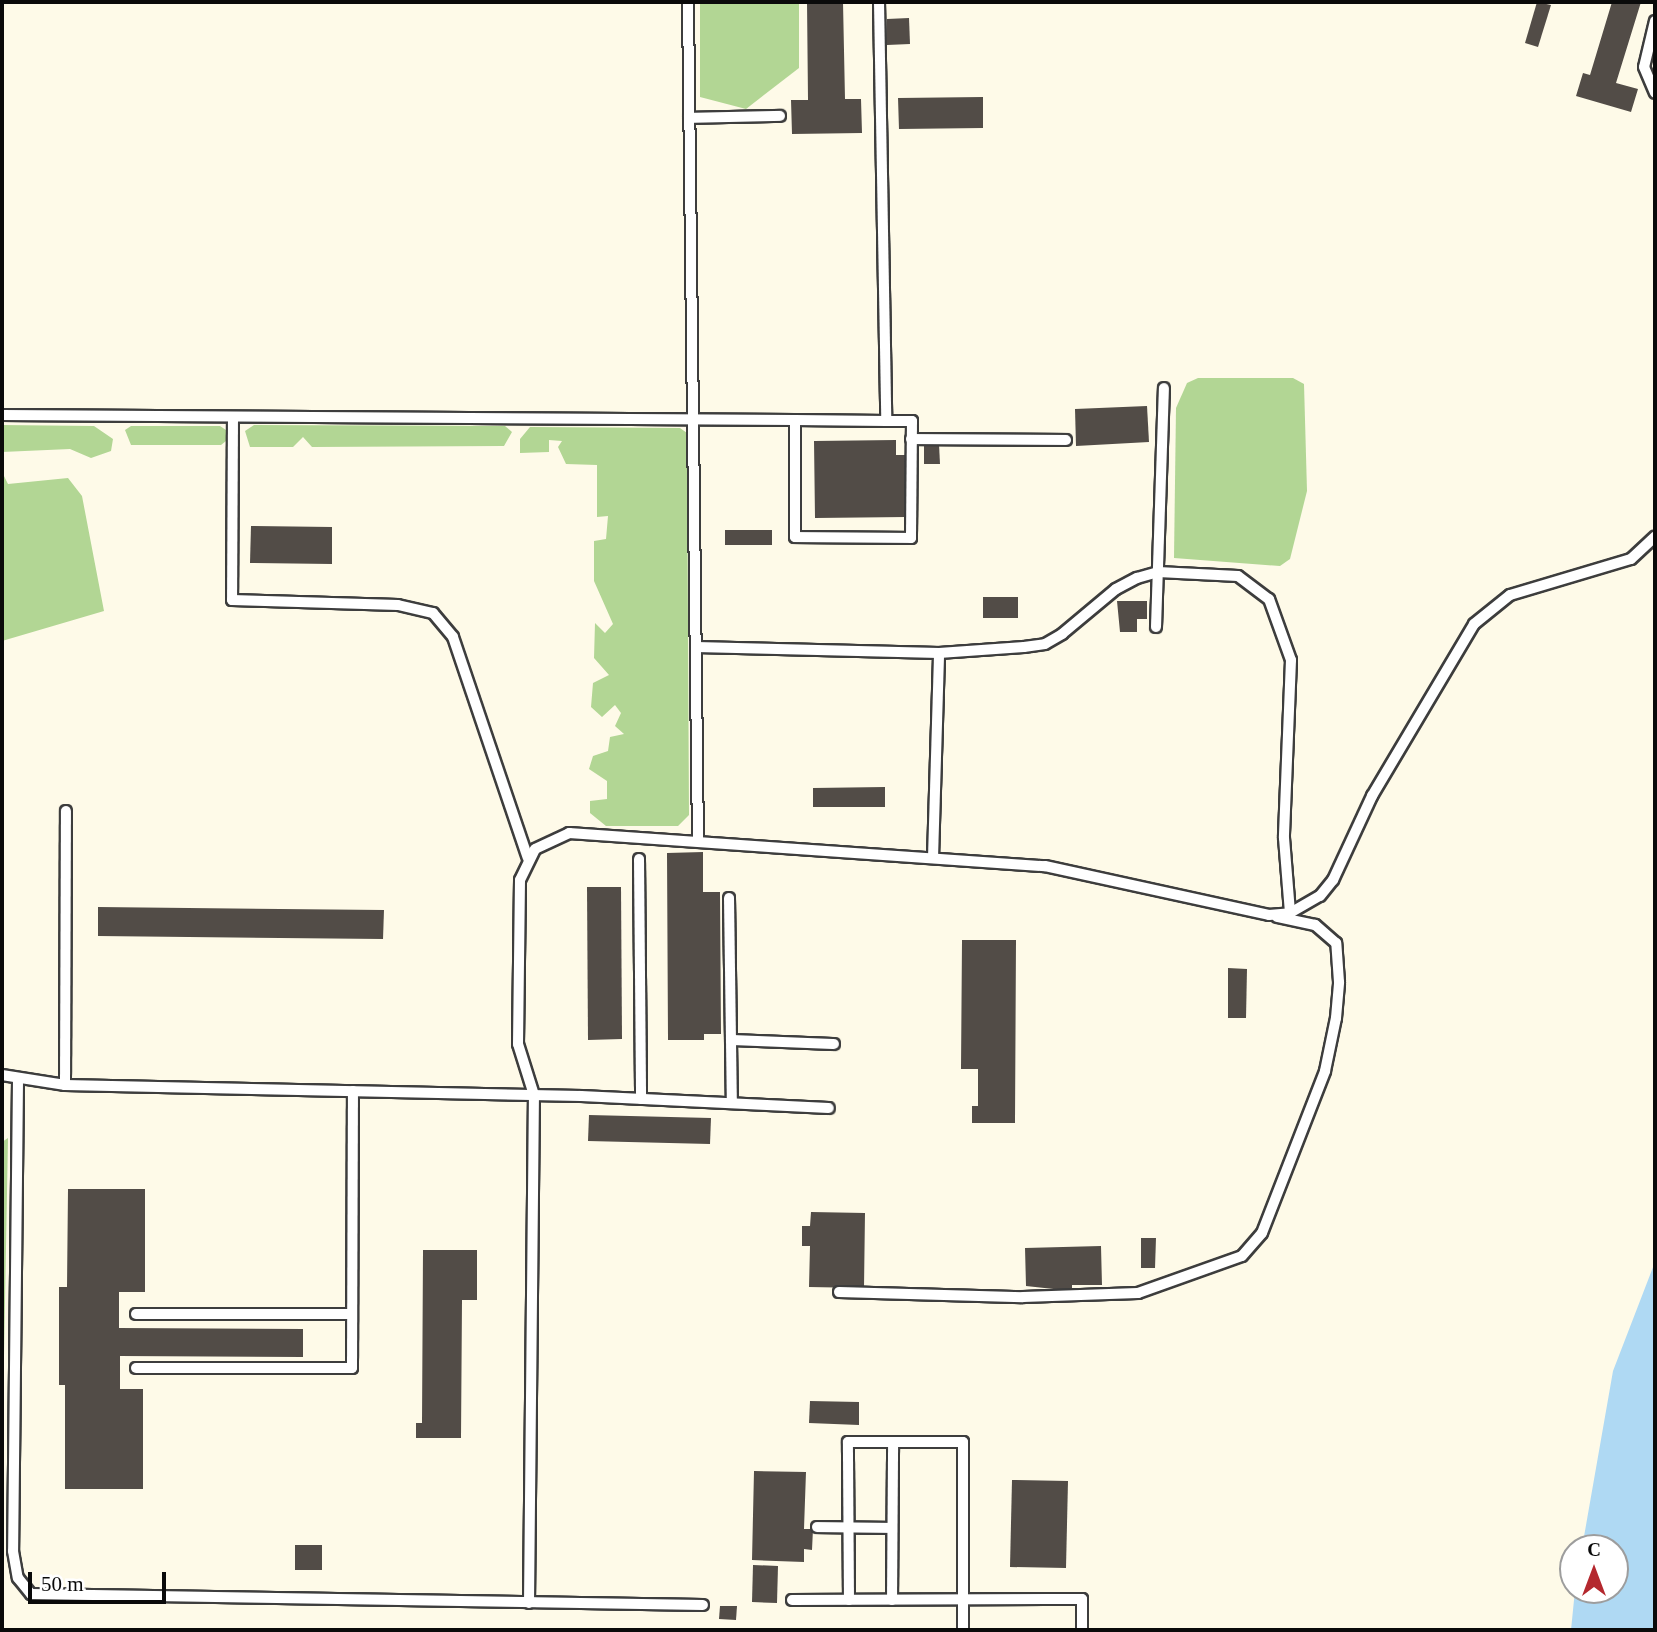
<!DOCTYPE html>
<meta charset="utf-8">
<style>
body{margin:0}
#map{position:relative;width:1657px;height:1632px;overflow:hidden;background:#fefae8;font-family:Georgia,serif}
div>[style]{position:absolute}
.forest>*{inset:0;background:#b2d694}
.water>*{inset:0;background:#afd9f3}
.building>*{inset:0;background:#524c47}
.roads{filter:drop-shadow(2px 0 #3d3d3d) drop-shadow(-2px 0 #3d3d3d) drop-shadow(0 2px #3d3d3d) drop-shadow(0 -2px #3d3d3d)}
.lane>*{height:10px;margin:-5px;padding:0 5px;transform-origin:5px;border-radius:5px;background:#fff}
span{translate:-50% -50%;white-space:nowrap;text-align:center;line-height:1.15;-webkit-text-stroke:7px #fff;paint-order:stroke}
.frame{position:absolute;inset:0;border:4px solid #0a0a0a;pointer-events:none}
.north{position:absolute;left:1559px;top:1534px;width:70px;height:70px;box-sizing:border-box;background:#fff;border:2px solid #9d9d9d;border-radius:50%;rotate:0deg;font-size:19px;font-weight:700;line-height:28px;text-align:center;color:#0a0a0a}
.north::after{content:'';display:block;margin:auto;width:24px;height:32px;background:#b4282e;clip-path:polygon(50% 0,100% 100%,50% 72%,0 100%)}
.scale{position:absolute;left:28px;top:1572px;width:138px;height:32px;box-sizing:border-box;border:4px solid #0a0a0a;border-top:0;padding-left:9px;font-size:21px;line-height:24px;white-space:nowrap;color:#0a0a0a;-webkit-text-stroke:5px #fff;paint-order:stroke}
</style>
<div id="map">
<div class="forest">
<div style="clip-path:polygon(700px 2px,799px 2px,799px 68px,746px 109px,700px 97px)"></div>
<div style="clip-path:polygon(1198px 378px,1293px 378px,1304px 384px,1307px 491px,1290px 559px,1280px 566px,1174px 558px,1176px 408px,1187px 383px)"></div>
<div style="clip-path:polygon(2px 425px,94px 426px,113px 439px,111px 451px,91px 458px,70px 449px,2px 452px)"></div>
<div style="clip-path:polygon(254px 425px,505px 426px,512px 432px,504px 446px,312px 447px,303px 437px,293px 447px,250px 447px,245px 431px)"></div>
<div style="clip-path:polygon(131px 426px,220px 426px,226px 430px,226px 441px,221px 445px,131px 445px,125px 430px)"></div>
<div style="clip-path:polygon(530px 427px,680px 428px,687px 433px,689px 815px,678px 826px,606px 826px,590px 813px,590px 801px,607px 799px,607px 781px,589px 769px,593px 756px,608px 751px,610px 737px,624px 734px,615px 726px,621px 713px,615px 705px,602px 717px,591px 707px,593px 683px,609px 675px,594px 658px,595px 623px,605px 633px,613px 624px,594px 581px,594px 541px,606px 539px,608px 516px,597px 517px,597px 465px,566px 464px,558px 447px,562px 441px,549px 440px,549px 452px,520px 453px,520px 439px)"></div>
<div style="clip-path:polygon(2px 472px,8px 484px,68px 478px,82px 496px,104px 611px,2px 641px)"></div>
<div style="clip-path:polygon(8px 1138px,2px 1466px,2px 1142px)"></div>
</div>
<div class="water">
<div style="clip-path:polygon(1655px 1262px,1655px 1630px,1571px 1630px,1575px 1590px,1615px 1590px,1615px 1548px,1582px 1548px,1613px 1371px)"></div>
</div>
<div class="building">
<div style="clip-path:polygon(807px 2px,843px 2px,845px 99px,861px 99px,862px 133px,792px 134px,791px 100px,808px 100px)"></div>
<div style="clip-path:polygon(1537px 2px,1551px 5px,1538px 47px,1525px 43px)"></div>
<div style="clip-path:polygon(1612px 2px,1641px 2px,1616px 83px,1638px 89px,1631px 112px,1576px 96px,1583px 73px,1590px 75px)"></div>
<div style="clip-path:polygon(909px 18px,910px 44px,887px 45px,887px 19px)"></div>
<div style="clip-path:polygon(983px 97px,983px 128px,899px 129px,898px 98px)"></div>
<div style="clip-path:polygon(1147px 406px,1149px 442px,1076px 446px,1075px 409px)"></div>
<div style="clip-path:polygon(896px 440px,896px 455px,905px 455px,906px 517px,815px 518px,814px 441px)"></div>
<div style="clip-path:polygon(924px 444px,939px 444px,940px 464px,924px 464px)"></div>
<div style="clip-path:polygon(251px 526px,332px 527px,332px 564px,250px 563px)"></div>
<div style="clip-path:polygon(725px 530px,772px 530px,772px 545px,725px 545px)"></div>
<div style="clip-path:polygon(983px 597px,1018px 597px,1018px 618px,983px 618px)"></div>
<div style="clip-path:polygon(1117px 601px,1147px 601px,1147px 619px,1137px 619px,1137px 632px,1120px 632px)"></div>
<div style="clip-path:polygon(885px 787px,885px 807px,813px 807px,813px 788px)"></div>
<div style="clip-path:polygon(703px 852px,703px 892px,720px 892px,721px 1034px,704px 1034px,704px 1040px,668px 1040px,667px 853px)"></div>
<div style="clip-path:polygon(587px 887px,621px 887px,622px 1039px,588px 1040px)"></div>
<div style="clip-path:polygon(98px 907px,384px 910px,383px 939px,98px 936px)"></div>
<div style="clip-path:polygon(962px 940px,1016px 940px,1015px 1123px,972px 1123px,972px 1106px,978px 1106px,978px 1069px,961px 1069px)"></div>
<div style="clip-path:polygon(1228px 968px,1247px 969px,1246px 1018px,1228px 1018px)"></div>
<div style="clip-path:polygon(589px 1115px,711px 1118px,710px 1144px,588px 1141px)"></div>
<div style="clip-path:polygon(68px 1189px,145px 1189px,145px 1292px,119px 1292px,119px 1328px,303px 1329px,303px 1357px,120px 1356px,120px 1389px,143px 1389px,143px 1489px,65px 1489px,65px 1385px,59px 1385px,59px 1287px,67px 1287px)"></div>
<div style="clip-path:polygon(811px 1212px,865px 1213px,864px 1288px,809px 1287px,810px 1246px,802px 1246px,802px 1226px,810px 1226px)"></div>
<div style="clip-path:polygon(1141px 1238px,1156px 1238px,1155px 1268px,1141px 1268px)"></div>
<div style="clip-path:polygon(1101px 1246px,1102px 1285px,1072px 1285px,1072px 1291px,1026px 1286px,1025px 1248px)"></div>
<div style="clip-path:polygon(423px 1250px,477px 1250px,477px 1300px,462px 1300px,461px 1438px,416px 1438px,416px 1423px,422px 1423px)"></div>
<div style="clip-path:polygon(810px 1401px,859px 1402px,859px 1425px,809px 1423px)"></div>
<div style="clip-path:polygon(754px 1471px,806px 1472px,804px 1529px,813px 1529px,812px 1550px,804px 1549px,804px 1562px,752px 1560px)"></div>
<div style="clip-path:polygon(1012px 1480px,1068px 1481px,1066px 1568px,1010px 1567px)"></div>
<div style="clip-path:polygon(295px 1545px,322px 1545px,322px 1570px,295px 1570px)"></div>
<div style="clip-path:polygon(753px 1565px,778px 1566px,777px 1603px,752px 1602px)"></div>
<div style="clip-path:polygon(720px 1606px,737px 1606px,736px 1620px,719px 1619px)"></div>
</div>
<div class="roads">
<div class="lane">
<div style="left:688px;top:2px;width:839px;rotate:89.32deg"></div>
<div style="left:879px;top:2px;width:419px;rotate:89deg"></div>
<div style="left:1655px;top:21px;width:47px;rotate:103.4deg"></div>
<div style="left:1644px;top:67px;width:28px;rotate:67deg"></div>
<div style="left:689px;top:118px;width:91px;rotate:-1.3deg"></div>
<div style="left:2px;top:415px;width:793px;rotate:0.36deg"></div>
<div style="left:795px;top:420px;width:91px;rotate:0.6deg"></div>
<div style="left:886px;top:421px;width:26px"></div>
<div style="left:912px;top:421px;width:117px;rotate:90.5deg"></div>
<div style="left:911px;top:538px;width:116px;rotate:-179.5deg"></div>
<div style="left:795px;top:537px;width:117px;rotate:-90deg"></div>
<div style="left:233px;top:417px;width:183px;rotate:90.3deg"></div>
<div style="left:232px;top:600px;width:166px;rotate:1.7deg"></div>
<div style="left:398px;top:605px;width:36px;rotate:13deg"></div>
<div style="left:433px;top:613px;width:31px;rotate:50deg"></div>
<div style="left:453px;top:637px;width:233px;rotate:71.3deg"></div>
<div style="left:911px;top:439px;width:155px;rotate:0.4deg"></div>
<div style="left:1156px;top:627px;width:239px;rotate:-88.1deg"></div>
<div style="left:696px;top:647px;width:243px;rotate:1.4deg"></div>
<div style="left:939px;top:653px;width:85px;rotate:-4deg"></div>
<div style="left:1024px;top:647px;width:21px;rotate:-8deg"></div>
<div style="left:1045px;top:644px;width:20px;rotate:-30deg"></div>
<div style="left:1062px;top:634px;width:70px;rotate:-39.8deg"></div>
<div style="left:1116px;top:589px;width:24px;rotate:-28deg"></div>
<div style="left:1137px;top:578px;width:22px;rotate:-16deg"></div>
<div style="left:1158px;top:572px;width:80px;rotate:2.9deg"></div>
<div style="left:1238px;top:576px;width:39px;rotate:37deg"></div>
<div style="left:1269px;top:599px;width:65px;rotate:70.2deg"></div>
<div style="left:1291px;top:660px;width:178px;rotate:92.3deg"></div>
<div style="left:1284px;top:838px;width:75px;rotate:85.4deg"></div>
<div style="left:933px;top:858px;width:205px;rotate:-88.3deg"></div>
<div style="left:639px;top:859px;width:240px;rotate:89.5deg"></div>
<div style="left:729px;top:898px;width:205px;rotate:89.2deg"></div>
<div style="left:731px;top:1040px;width:103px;rotate:2.2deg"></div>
<div style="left:2px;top:1075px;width:64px;rotate:9deg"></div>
<div style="left:65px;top:1085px;width:516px;rotate:1.22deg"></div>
<div style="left:581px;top:1096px;width:248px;rotate:2.8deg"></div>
<div style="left:18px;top:1081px;width:470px;rotate:90.6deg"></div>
<div style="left:13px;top:1551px;width:27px;rotate:80deg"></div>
<div style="left:18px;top:1578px;width:21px;rotate:51deg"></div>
<div style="left:31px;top:1594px;width:672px;rotate:0.94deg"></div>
<div style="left:65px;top:1085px;width:274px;rotate:-89.8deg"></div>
<div style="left:839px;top:1292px;width:184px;rotate:1.6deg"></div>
<div style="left:1023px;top:1297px;width:115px;rotate:-2deg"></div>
<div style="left:1138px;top:1293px;width:110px;rotate:-19.6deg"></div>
<div style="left:1242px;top:1256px;width:30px;rotate:-49deg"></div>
<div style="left:1262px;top:1233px;width:174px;rotate:-68.7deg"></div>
<div style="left:1325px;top:1071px;width:54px;rotate:-78.3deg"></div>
<div style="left:1336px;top:1018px;width:36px;rotate:-85deg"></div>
<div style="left:1339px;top:982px;width:39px;rotate:-94deg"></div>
<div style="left:1336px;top:943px;width:28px;rotate:-139deg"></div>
<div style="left:1315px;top:925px;width:39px;rotate:-168deg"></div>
<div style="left:136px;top:1314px;width:216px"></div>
<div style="left:136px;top:1368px;width:216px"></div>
<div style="left:352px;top:1368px;width:277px;rotate:-89.8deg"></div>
<div style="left:817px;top:1527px;width:75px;rotate:0.8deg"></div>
<div style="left:792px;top:1600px;width:290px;rotate:-0.2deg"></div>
<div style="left:1082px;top:1599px;width:31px;rotate:90deg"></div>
<div style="left:849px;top:1600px;width:158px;rotate:-90.4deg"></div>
<div style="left:848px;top:1442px;width:115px"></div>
<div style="left:963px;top:1442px;width:188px;rotate:90deg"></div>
<div style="left:892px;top:1600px;width:158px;rotate:-89.6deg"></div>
<div style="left:529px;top:1603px;width:508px;rotate:-89.44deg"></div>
<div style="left:534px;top:1095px;width:53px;rotate:-107.4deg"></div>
<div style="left:518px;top:1044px;width:164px;rotate:-89.3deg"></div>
<div style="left:520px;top:880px;width:34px;rotate:-64deg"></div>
<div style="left:535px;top:849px;width:38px;rotate:-25deg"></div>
<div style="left:569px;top:833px;width:477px;rotate:4deg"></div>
<div style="left:1045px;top:866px;width:229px;rotate:12.3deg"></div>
<div style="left:1269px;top:915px;width:21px;rotate:-5deg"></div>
<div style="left:1290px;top:913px;width:34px;rotate:-30deg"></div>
<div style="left:1320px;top:896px;width:21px;rotate:-51deg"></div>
<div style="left:1333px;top:880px;width:93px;rotate:-65.1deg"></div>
<div style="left:1372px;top:796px;width:200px;rotate:-59.3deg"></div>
<div style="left:1474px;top:624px;width:46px;rotate:-38.9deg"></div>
<div style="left:1510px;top:595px;width:126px;rotate:-16.6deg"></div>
<div style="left:1631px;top:559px;width:33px;rotate:-43deg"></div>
</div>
</div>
<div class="frame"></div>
<div class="north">С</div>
<div class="scale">50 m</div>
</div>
